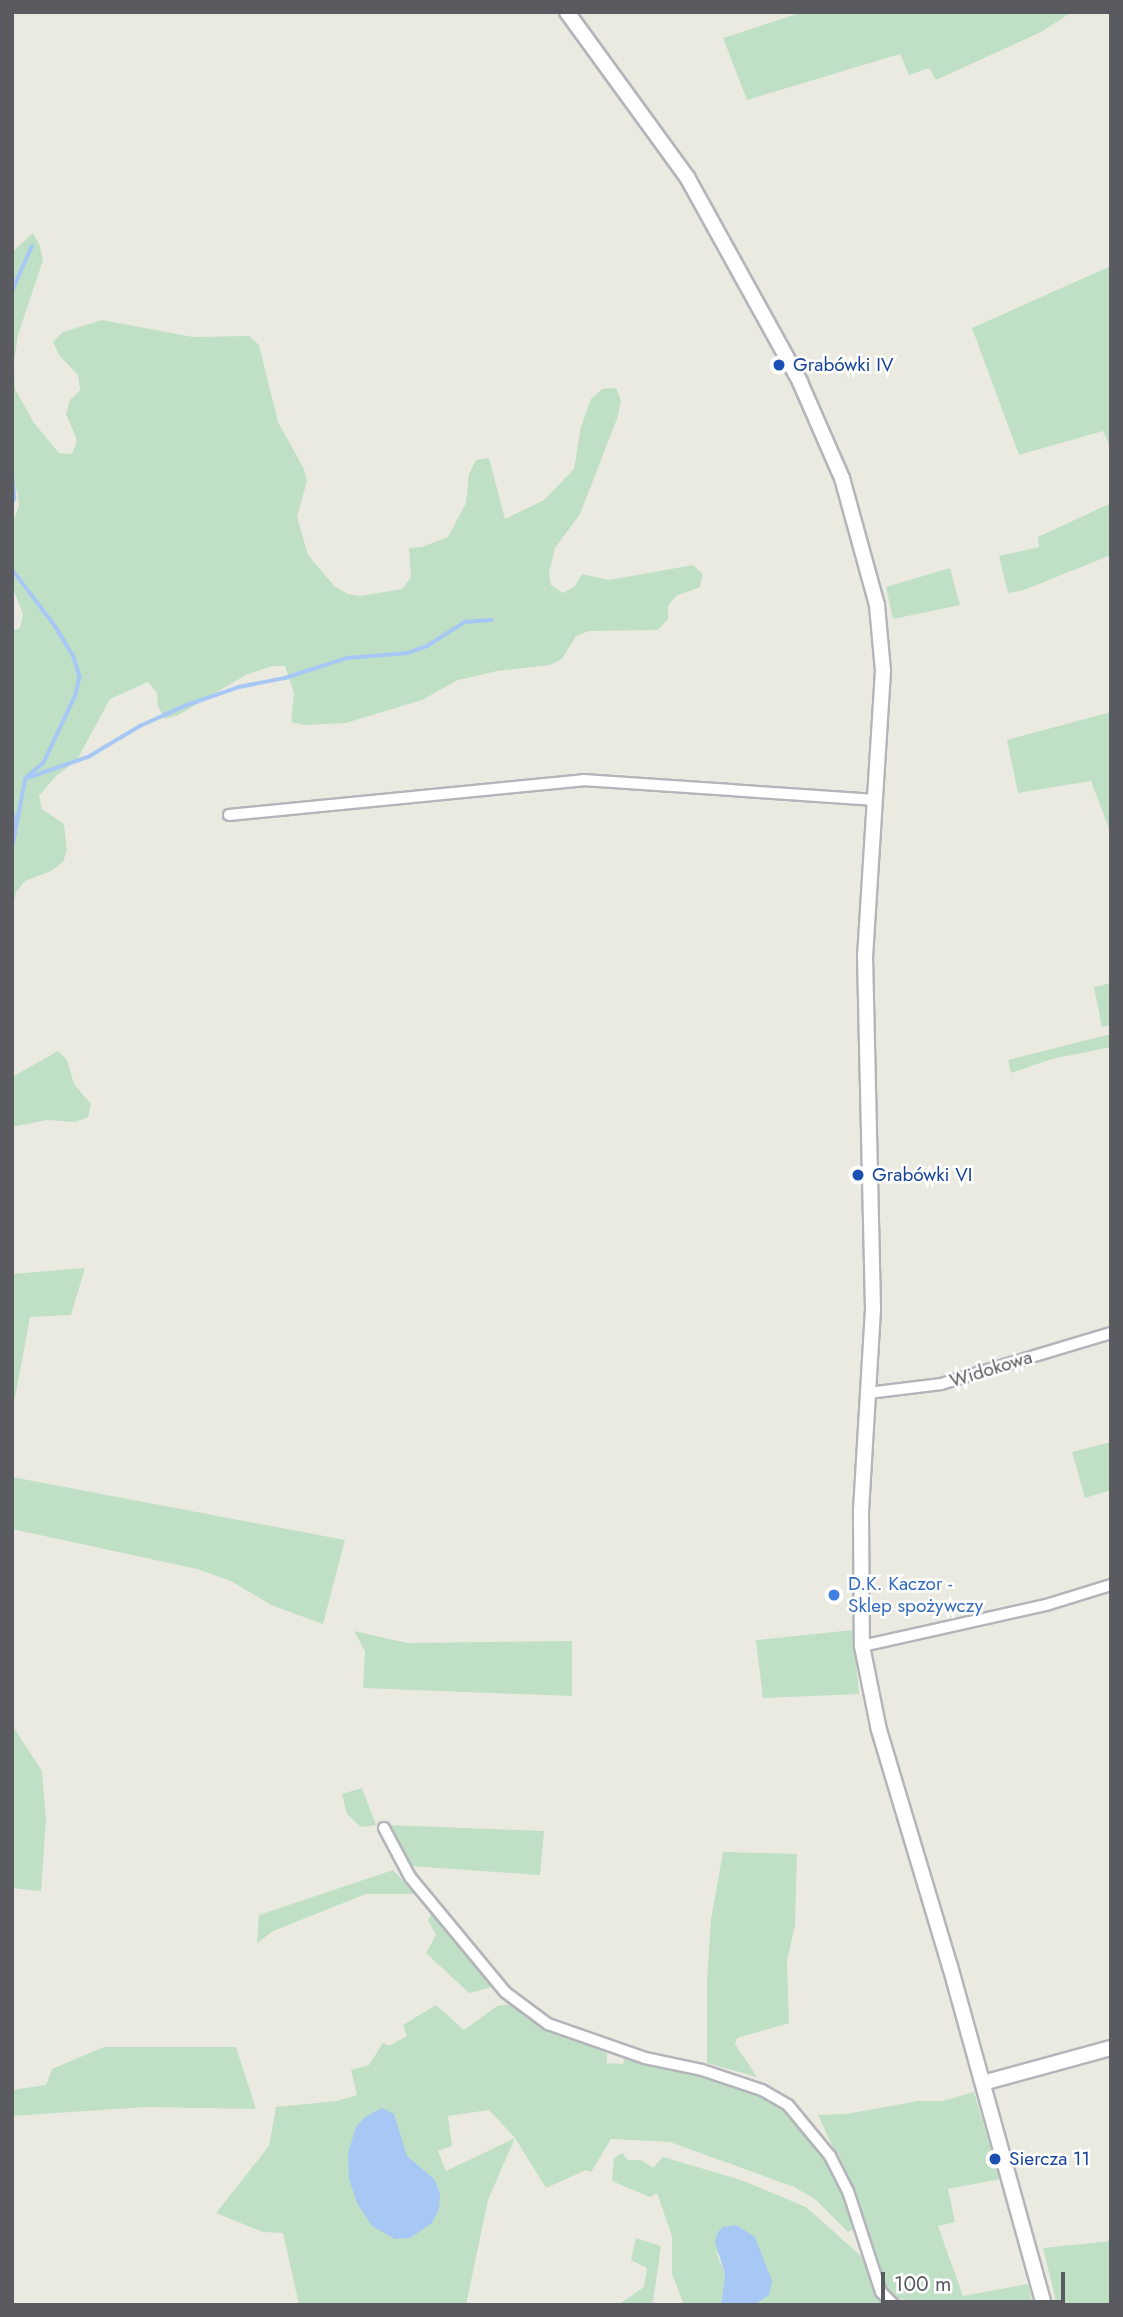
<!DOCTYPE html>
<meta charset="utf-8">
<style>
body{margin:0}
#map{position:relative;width:1123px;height:2317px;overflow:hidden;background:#ebeae1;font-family:Jost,sans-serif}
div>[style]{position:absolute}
.green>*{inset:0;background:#c0e0c5}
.water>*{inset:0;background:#a7c7f4}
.stream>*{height:3.5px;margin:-1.75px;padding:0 1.75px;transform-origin:1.75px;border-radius:1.75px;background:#a7c7f4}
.roads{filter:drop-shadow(2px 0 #b4b5ba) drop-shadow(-2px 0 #b4b5ba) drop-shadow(0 2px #b4b5ba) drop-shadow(0 -2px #b4b5ba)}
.street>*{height:10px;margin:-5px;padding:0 5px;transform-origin:5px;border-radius:5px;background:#fff}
.secondary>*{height:14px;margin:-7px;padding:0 7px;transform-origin:7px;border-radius:7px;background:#fff}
.dots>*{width:19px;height:19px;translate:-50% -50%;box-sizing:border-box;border:4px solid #fff;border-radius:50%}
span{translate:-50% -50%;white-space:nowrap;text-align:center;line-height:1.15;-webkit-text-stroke:5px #fff;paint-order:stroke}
.transit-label{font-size:19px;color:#164399}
.left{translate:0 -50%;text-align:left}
.street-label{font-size:19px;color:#5a5b60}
.shop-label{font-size:19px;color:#366cbe}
.frame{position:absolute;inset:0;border:14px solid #5a5b60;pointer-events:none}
.scale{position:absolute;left:881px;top:2272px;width:184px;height:32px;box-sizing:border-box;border:4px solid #5a5b60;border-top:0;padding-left:9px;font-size:21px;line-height:24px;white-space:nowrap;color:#5a5b60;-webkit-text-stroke:5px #fff;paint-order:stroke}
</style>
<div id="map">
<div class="green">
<div style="clip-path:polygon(803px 12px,1072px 12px,1041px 32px,936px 80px,929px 68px,909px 75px,900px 54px,747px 100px,723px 38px)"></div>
<div style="clip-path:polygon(33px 233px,40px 246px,43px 260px,18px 335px,14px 362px,15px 389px,34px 423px,59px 453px,72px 454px,77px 440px,66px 414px,70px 400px,80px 390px,78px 375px,59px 355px,53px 342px,63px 332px,102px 320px,193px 337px,249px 336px,259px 345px,278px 422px,304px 469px,307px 481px,297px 517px,308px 555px,335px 587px,348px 594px,361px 596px,402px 589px,411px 577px,409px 548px,422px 547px,448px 537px,466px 503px,469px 474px,476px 460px,489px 458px,505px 519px,544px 500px,574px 469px,581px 427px,591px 399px,602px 389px,616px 388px,621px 400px,618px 416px,580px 514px,555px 548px,549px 573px,551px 585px,563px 593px,575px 586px,582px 574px,609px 580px,693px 565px,703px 574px,700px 587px,676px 596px,668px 606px,668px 619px,658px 630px,589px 631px,576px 636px,562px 659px,550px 665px,497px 671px,458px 680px,422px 700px,346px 723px,304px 725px,291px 722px,294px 693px,285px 666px,272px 666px,246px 675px,178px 715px,165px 719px,158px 707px,157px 693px,148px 682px,110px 699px,77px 760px,56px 776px,39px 796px,42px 809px,64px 824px,67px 850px,63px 862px,51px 871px,25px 881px,16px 892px,13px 905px,12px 1014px,12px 631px,20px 628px,23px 614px,12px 586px,12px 524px,19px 506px,17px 491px,12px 485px,12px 252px)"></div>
<div style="clip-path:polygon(1111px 266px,1111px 449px,1103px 431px,1019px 455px,972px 328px)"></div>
<div style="clip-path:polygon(1111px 503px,1111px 555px,1024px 590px,1008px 593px,999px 556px,1039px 547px,1038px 537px)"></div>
<div style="clip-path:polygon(950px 568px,960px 605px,893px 619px,886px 587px)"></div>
<div style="clip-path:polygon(1111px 712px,1111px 834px,1091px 781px,1018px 793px,1007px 740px)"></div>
<div style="clip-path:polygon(1111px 983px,1111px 1025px,1102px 1027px,1094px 987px)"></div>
<div style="clip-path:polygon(1111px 1034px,1111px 1047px,1052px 1059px,1011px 1073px,1008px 1060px)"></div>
<div style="clip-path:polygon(58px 1051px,67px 1060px,74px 1084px,91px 1104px,88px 1117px,75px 1122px,47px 1120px,12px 1127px,12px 1077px)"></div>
<div style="clip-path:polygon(85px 1268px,71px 1315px,30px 1317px,12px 1414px,12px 1274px)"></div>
<div style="clip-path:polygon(1111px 1442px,1111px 1490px,1085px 1498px,1072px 1452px)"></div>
<div style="clip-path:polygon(12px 1477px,345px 1540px,323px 1624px,271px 1605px,231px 1581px,197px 1569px,12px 1529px)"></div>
<div style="clip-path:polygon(853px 1630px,859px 1694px,763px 1698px,756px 1640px)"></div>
<div style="clip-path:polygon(354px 1631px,407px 1643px,572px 1641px,572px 1696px,363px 1688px,365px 1651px)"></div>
<div style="clip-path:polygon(12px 1725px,42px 1771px,46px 1820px,41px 1891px,12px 1888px)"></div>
<div style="clip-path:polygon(362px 1788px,376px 1825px,361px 1827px,347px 1814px,342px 1794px)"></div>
<div style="clip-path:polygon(389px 1825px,544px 1831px,540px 1875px,411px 1866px)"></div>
<div style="clip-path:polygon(723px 1852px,797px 1854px,795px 1925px,787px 1961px,789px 2023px,737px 2038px,735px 2044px,757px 2077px,707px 2063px,707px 1980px,711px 1919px)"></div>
<div style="clip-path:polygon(393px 1870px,415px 1894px,366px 1894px,273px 1931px,257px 1943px,259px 1915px)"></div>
<div style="clip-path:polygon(432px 1914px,496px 1986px,469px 1993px,426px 1953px,436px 1935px,428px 1920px)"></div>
<div style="clip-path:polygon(evenodd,512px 2004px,552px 2031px,607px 2050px,607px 2063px,623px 2064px,624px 2058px,708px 2075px,785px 2107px,820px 2146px,846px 2191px,857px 2227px,848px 2232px,815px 2199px,794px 2187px,670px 2142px,611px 2139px,591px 2172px,586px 2170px,546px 2188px,515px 2138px,488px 2200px,466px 2305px,299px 2305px,283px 2233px,263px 2232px,216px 2213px,269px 2146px,276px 2107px,337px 2101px,357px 2095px,351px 2070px,369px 2065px,383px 2043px,389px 2046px,407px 2036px,403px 2025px,436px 2005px,464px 2030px,497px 2006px,512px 2004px,489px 2110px,515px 2138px,446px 2171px,438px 2151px,452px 2146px,448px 2116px,489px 2110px)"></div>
<div style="clip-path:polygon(104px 2047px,236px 2047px,256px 2109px,146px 2107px,12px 2116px,12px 2090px,46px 2085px,52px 2069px)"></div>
<div style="clip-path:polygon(974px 2092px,1000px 2179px,948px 2189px,955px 2222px,938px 2226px,963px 2296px,1028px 2284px,1033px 2305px,936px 2305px,893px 2298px,881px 2285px,860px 2206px,818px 2115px,846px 2114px,918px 2101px,943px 2101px)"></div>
<div style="clip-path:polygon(622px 2153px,628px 2160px,641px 2160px,653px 2168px,663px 2157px,741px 2180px,806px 2207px,861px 2256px,879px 2294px,889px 2305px,755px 2305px,769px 2295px,716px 2252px,725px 2274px,721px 2305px,684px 2305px,672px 2274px,672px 2236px,657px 2193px,650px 2197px,612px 2181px,614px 2158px)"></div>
<div style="clip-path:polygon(636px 2238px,661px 2246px,653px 2301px,650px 2305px,618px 2305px,644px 2287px,647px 2268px,631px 2260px)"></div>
<div style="clip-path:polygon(1111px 2241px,1111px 2305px,1057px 2305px,1043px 2248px)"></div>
</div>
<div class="water">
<div style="clip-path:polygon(382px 2108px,394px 2114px,407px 2156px,434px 2179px,440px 2193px,439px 2209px,432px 2223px,410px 2238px,395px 2239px,372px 2226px,357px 2203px,349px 2179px,348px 2153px,356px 2127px,365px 2117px)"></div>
<div style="clip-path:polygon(736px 2225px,755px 2237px,772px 2281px,769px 2295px,755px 2305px,721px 2305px,725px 2274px,715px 2242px,718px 2232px,723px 2227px)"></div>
</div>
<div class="stream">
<div style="left:12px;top:291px;width:49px;rotate:-66deg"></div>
<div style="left:12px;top:471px;width:27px;rotate:84deg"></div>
<div style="left:15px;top:498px;width:8px;rotate:113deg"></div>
<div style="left:12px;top:569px;width:73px;rotate:52.8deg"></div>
<div style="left:56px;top:627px;width:35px;rotate:59deg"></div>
<div style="left:74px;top:657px;width:21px;rotate:73deg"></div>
<div style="left:80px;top:677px;width:18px;rotate:103deg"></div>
<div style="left:76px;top:695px;width:75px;rotate:115.2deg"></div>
<div style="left:44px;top:763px;width:23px;rotate:140deg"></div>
<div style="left:26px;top:778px;width:74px;rotate:100.9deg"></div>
<div style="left:27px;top:778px;width:65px;rotate:-19deg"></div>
<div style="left:88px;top:757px;width:61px;rotate:-30.8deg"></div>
<div style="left:140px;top:726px;width:51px;rotate:-24.1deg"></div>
<div style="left:187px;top:705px;width:55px;rotate:-19.1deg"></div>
<div style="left:239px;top:687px;width:47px;rotate:-11.1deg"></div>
<div style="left:285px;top:678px;width:65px;rotate:-17.9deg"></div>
<div style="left:347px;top:658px;width:61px;rotate:-4.7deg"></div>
<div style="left:408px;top:653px;width:20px;rotate:-20deg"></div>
<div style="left:427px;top:646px;width:45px;rotate:-32.3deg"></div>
<div style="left:465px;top:622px;width:27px;rotate:-4deg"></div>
<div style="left:12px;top:810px;width:15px;rotate:74deg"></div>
</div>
<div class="roads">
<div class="street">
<div style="left:229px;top:815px;width:356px;rotate:-5.6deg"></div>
<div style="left:583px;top:780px;width:293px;rotate:3.9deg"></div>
<div style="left:868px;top:1393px;width:74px;rotate:-7deg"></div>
<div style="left:941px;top:1384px;width:177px;rotate:-16.7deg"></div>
<div style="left:862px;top:1646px;width:189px;rotate:-12.6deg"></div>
<div style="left:1046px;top:1605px;width:68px;rotate:-17.1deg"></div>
<div style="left:384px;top:1828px;width:55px;rotate:62deg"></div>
<div style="left:410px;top:1877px;width:149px;rotate:50.4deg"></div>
<div style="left:505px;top:1992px;width:54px;rotate:36.7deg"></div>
<div style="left:548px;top:2024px;width:103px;rotate:19.3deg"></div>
<div style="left:645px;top:2058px;width:58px;rotate:11.9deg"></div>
<div style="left:702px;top:2070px;width:63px;rotate:18.4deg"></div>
<div style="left:762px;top:2090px;width:30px;rotate:30deg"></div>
<div style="left:788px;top:2105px;width:66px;rotate:50.5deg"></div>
<div style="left:830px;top:2156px;width:39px;rotate:63deg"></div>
<div style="left:848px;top:2191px;width:106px;rotate:71.9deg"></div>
<div style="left:881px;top:2292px;width:18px;rotate:45deg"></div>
</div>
<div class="secondary">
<div style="left:567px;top:12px;width:204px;rotate:54deg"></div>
<div style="left:687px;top:177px;width:234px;rotate:61.1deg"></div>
<div style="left:800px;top:382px;width:105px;rotate:66.4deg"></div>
<div style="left:842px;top:478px;width:132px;rotate:74.6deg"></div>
<div style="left:877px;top:605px;width:66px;rotate:84.8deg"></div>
<div style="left:883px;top:671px;width:286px;rotate:93.6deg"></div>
<div style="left:865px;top:956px;width:353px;rotate:88.7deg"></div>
<div style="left:873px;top:1309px;width:205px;rotate:93.4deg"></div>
<div style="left:861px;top:1514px;width:132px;rotate:89.6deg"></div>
<div style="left:862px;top:1646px;width:86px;rotate:78.6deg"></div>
<div style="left:879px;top:1730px;width:246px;rotate:73.3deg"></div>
<div style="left:950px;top:1966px;width:352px;rotate:74.5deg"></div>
<div style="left:983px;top:2083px;width:133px;rotate:-15.3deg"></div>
</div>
</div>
<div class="dots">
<div style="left:779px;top:365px;background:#1a4fb4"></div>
<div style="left:858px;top:1175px;background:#1a4fb4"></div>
<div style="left:834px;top:1595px;background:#3f7fe0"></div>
<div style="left:995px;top:2159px;background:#1a4fb4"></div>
</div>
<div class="transit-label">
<span class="left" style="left:793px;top:365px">Grabówki IV</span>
<span class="left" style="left:872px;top:1175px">Grabówki VI</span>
<span class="left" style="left:1009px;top:2159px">Siercza 11</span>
</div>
<div class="street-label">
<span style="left:991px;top:1369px;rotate:-17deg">Widokowa</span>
</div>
<div class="shop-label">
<span class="left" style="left:848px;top:1595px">D.K. Kaczor -<br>Sklep spożywczy</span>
</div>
<div class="frame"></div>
<div class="scale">100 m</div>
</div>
